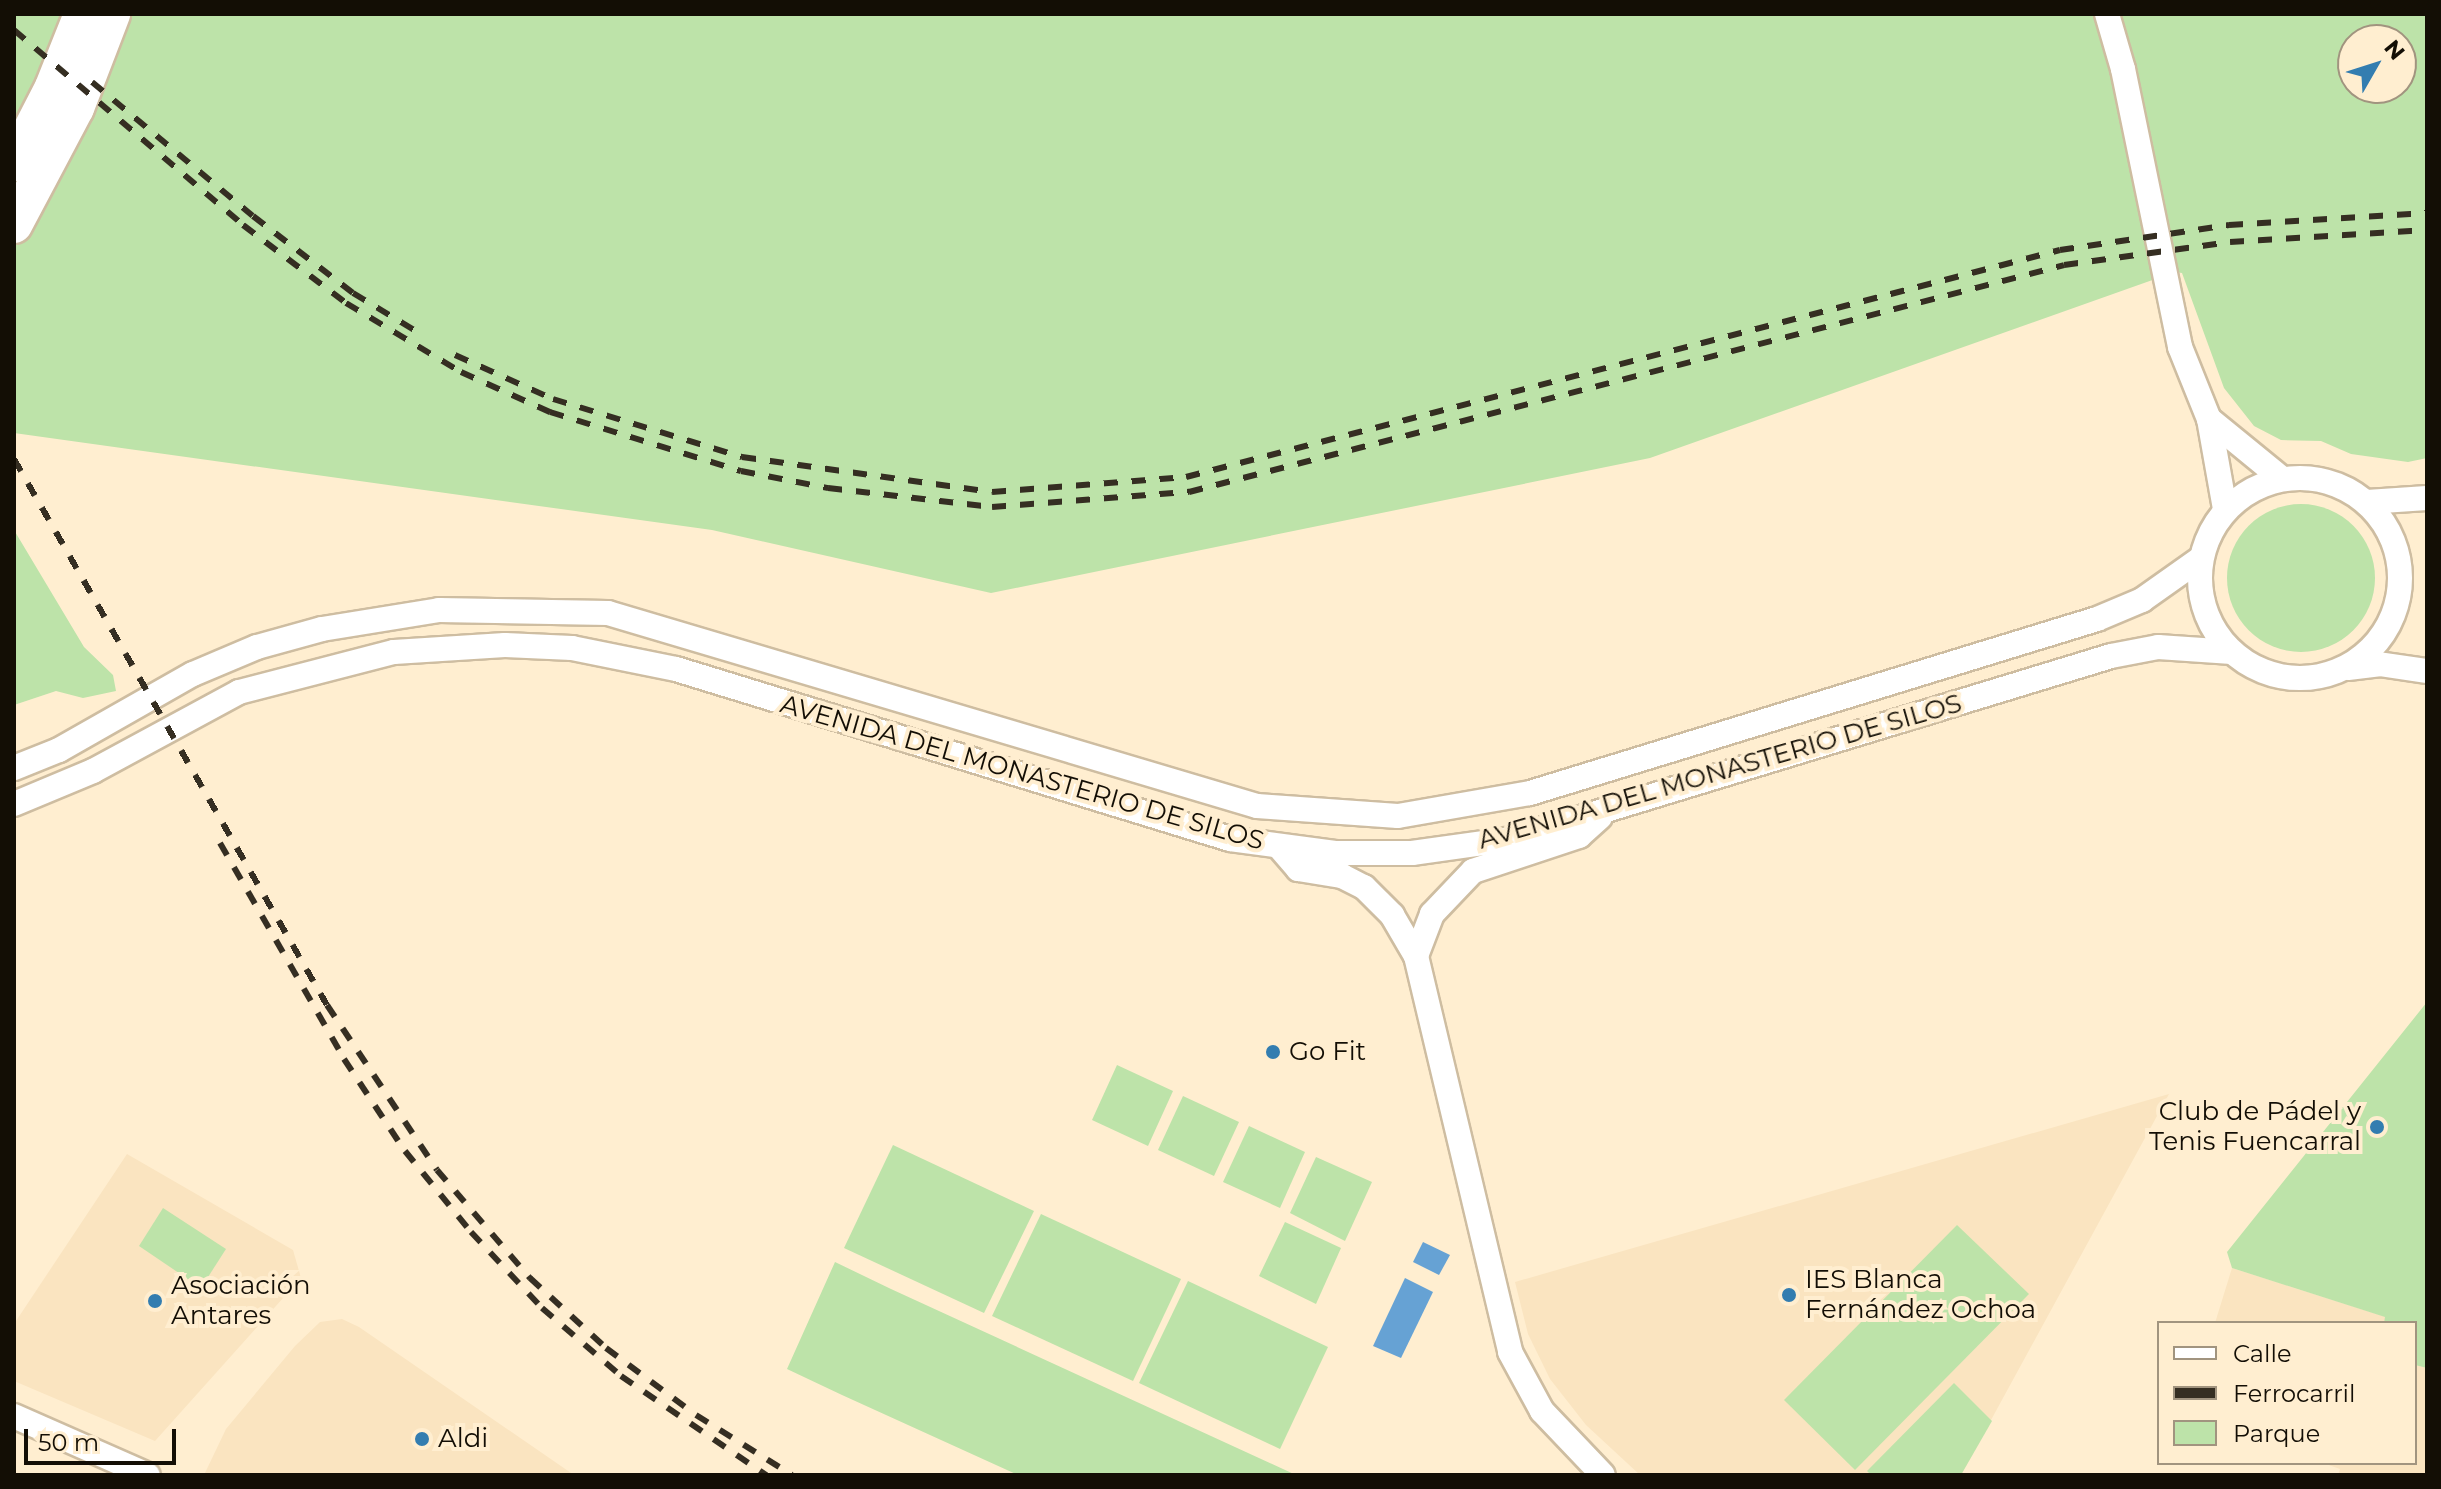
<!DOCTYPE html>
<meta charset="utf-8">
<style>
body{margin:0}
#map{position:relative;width:2441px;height:1489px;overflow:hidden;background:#ffeed0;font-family:Montserrat,sans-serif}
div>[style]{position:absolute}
.built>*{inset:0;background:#fae4c0}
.green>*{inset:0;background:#bde3a9}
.round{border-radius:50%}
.water>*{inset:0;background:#66a2d4}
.roads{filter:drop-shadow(2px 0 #cebda1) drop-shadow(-2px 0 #cebda1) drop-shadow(0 2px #cebda1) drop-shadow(0 -2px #cebda1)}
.minor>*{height:24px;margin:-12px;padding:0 12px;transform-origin:12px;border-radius:12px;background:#fff}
.minor>.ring{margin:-12px;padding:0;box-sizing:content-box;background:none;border:24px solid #fff;border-radius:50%}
.highway>*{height:36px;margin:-18px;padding:0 18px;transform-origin:18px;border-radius:18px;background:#fff}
.rail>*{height:6px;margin-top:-3px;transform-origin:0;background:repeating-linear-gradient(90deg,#352e22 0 14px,transparent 0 28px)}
.dots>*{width:22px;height:22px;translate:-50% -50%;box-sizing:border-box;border:4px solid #ffeed0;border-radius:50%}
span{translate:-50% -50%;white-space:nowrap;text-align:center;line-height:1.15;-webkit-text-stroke:8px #ffeed0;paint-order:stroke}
.street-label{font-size:26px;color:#130e05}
.poi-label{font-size:26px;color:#130e05}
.left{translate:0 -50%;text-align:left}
.right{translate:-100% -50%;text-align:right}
.frame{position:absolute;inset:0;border:16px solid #130e05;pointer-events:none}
.legend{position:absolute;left:2157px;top:1321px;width:260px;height:144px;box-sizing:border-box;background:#ffeed0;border:2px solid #a1947f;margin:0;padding:10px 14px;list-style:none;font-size:24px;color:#130e05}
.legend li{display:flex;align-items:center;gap:16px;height:40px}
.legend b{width:40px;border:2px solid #a1947f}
.north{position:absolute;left:2337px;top:24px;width:80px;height:80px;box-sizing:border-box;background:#ffeed0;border:2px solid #a1947f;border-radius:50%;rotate:51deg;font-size:22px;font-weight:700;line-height:32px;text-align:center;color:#130e05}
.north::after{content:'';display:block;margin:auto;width:28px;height:36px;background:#337db0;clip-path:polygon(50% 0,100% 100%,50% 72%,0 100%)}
.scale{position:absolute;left:24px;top:1429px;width:152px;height:36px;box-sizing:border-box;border:4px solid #130e05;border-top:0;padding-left:10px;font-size:24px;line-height:28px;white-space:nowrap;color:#130e05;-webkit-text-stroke:6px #ffeed0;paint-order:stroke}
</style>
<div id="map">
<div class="built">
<div style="clip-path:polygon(2169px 1094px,1961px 1475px,1640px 1475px,1586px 1425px,1550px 1379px,1528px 1334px,1515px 1282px)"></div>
<div style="clip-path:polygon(127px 1154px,293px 1250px,301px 1278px,155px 1441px,14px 1381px,14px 1324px)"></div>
<div style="clip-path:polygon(2232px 1268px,2386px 1317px,2384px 1323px,2215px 1323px)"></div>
<div style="clip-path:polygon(342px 1319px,359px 1327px,574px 1475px,204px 1475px,226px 1429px,295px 1346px,320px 1322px)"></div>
<div style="clip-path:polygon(2415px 1365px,2427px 1368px,2427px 1475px,2338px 1475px,2340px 1469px,2323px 1463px,2415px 1463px)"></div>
</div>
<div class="green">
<div style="clip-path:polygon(evenodd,14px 14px,2427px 14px,2427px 458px,2408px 462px,2351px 454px,2321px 441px,2281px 440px,2254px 426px,2224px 388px,2182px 273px,2175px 272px,1650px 458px,991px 593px,712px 530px,14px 433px,14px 14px,2353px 40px,2401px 40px,2401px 88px,2353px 88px,2353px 40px)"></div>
<div class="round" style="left:2227px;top:504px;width:148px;height:148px"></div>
<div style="clip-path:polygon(14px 530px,84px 647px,113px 675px,116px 691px,83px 698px,56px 691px,14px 705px)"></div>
<div style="clip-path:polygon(2427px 1002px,2427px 1368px,2415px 1365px,2415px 1323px,2384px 1323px,2385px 1317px,2232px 1268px,2227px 1252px)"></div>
<div style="clip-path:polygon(1117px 1065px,1173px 1091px,1148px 1146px,1092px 1120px)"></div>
<div style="clip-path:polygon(1183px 1096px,1239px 1122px,1214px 1176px,1158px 1150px)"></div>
<div style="clip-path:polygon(1249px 1126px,1305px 1152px,1280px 1208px,1223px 1182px)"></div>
<div style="clip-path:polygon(893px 1145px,1034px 1211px,984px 1313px,844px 1248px)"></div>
<div style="clip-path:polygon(1316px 1157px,1372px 1182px,1345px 1241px,1290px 1213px)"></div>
<div style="clip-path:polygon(163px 1208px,226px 1249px,201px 1288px,139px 1246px)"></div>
<div style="clip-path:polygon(1041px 1214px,1181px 1279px,1133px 1381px,992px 1316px)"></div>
<div style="clip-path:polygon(1285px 1222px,1341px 1248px,1316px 1304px,1259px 1276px)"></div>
<div style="clip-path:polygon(1957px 1225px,2029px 1294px,1855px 1470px,1784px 1400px)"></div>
<div style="clip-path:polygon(835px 1262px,891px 1289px,1296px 1475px,1018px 1475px,842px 1395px,787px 1369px)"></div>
<div style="clip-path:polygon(1188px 1281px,1328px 1347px,1280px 1449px,1139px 1383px)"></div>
<div style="clip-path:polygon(1954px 1383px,1992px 1421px,1961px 1475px,1871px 1475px,1867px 1471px)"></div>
</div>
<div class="water">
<div style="clip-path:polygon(1423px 1242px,1450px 1255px,1439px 1275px,1413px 1262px)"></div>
<div style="clip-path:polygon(1405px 1278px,1433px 1292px,1401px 1358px,1373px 1346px)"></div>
</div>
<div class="roads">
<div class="minor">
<div style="left:2107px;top:14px;width:57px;rotate:73.8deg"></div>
<div style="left:2123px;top:69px;width:284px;rotate:78.4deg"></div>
<div style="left:2180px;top:347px;width:78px;rotate:68.1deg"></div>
<div style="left:2209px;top:419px;width:91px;rotate:79.9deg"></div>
<div style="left:2209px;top:419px;width:93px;rotate:39.3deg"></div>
<div class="ring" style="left:2200px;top:478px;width:176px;height:176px"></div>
<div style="left:2367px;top:502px;width:60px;rotate:-3.8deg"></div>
<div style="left:2348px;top:668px;width:31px;rotate:-7deg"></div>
<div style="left:2379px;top:664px;width:49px;rotate:8.3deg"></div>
<div style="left:14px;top:768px;width:48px;rotate:-21.8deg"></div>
<div style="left:59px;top:750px;width:154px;rotate:-29.6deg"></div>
<div style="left:193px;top:674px;width:69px;rotate:-22.9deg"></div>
<div style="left:257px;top:647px;width:67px;rotate:-15.5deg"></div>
<div style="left:322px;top:629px;width:119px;rotate:-9.2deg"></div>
<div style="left:439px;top:610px;width:169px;rotate:1deg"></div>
<div style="left:608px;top:613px;width:677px;rotate:16.56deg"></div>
<div style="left:1257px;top:806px;width:141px;rotate:4.1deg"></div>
<div style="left:1398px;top:816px;width:134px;rotate:-9.9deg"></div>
<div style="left:1530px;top:793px;width:593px;rotate:-17.06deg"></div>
<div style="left:2097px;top:619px;width:49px;rotate:-22.9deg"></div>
<div style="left:2142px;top:600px;width:71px;rotate:-35.3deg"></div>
<div style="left:14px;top:804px;width:86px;rotate:-22.7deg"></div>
<div style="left:93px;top:771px;width:166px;rotate:-28.4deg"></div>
<div style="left:239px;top:692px;width:160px;rotate:-14.5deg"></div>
<div style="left:394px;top:652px;width:111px;rotate:-3.6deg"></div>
<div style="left:505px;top:645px;width:67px;rotate:2.6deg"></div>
<div style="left:572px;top:648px;width:106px;rotate:11.4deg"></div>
<div style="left:676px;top:669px;width:579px;rotate:17.06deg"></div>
<div style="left:1230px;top:839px;width:106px;rotate:7.6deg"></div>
<div style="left:1335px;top:853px;width:77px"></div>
<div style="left:1412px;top:853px;width:100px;rotate:-8deg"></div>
<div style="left:1511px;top:839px;width:627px;rotate:-16.96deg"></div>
<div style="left:2111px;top:656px;width:48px;rotate:-10.8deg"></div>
<div style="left:2158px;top:647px;width:74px;rotate:3.9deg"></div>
<div style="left:1280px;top:848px;width:28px;rotate:49deg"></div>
<div style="left:1298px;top:869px;width:45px;rotate:9deg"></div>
<div style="left:1342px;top:876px;width:25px;rotate:27deg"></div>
<div style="left:1364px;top:887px;width:40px;rotate:45deg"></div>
<div style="left:1392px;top:915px;width:48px;rotate:59.7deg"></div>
<div style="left:1416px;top:956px;width:407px;rotate:76.6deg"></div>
<div style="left:1510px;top:1352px;width:67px;rotate:61.5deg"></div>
<div style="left:1542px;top:1411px;width:88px;rotate:46.4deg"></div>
<div style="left:1416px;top:956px;width:45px;rotate:-69.1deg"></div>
<div style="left:1432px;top:914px;width:59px;rotate:-46.4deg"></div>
<div style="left:1473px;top:871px;width:112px;rotate:-18.3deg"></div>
<div style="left:1579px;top:836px;width:28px;rotate:-42deg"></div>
<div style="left:14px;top:1416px;width:146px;rotate:23.8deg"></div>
</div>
<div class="highway">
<div style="left:14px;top:163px;width:85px;rotate:-62.8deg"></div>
<div style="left:53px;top:87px;width:79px;rotate:-68.3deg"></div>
<div style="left:14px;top:225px;width:132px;rotate:-62.1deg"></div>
<div style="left:76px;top:108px;width:101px;rotate:-69deg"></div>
</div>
</div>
<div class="rail">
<div style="left:14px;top:30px;width:301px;rotate:40.4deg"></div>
<div style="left:243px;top:225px;width:129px;rotate:37.1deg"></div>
<div style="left:346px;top:303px;width:134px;rotate:31deg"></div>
<div style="left:461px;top:372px;width:98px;rotate:24.2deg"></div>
<div style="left:550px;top:412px;width:200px;rotate:17.2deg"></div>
<div style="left:741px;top:471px;width:89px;rotate:11.1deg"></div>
<div style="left:828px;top:488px;width:165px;rotate:6.6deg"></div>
<div style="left:992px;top:507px;width:198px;rotate:-4.4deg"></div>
<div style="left:1189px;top:492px;width:904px;rotate:-14.54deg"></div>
<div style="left:2064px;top:265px;width:168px;rotate:-7.9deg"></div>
<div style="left:2230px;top:242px;width:197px;rotate:-3.5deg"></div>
<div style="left:92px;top:82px;width:209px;rotate:39.8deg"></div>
<div style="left:253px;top:216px;width:126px;rotate:37.6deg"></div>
<div style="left:353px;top:293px;width:71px;rotate:31.2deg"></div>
<div style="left:455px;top:355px;width:107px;rotate:24.2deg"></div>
<div style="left:553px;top:399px;width:198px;rotate:17.1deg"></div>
<div style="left:742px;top:457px;width:252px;rotate:8deg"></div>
<div style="left:992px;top:492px;width:195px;rotate:-4.4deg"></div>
<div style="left:1186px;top:477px;width:903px;rotate:-14.56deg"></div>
<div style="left:2060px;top:250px;width:171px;rotate:-8.4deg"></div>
<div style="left:2229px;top:225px;width:198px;rotate:-3.5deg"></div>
<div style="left:14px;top:459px;width:629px;rotate:60.18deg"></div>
<div style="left:327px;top:1005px;width:198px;rotate:56.3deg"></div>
<div style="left:437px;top:1170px;width:143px;rotate:49.3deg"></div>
<div style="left:530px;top:1278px;width:103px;rotate:42.6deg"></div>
<div style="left:606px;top:1348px;width:112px;rotate:36.7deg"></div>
<div style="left:696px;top:1415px;width:113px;rotate:32deg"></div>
<div style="left:220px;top:843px;width:249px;rotate:60.1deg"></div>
<div style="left:344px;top:1059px;width:110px;rotate:56.5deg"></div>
<div style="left:405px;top:1151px;width:104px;rotate:50.8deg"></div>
<div style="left:471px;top:1232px;width:104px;rotate:46.9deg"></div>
<div style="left:542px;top:1308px;width:104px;rotate:40.7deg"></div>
<div style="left:621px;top:1376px;width:176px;rotate:34.3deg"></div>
</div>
<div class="dots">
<div style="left:1273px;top:1052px;background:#337db0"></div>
<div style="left:2377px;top:1127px;background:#337db0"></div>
<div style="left:1789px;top:1295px;background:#337db0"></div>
<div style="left:155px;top:1301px;background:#337db0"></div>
<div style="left:422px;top:1439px;background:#337db0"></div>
</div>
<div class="street-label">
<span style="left:1720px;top:772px;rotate:-16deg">AVENIDA DEL MONASTERIO DE SILOS</span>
<span style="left:1022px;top:773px;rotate:16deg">AVENIDA DEL MONASTERIO DE SILOS</span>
</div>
<div class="poi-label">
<span class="left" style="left:1289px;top:1052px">Go Fit</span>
<span class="right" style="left:2361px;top:1127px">Club de Pádel y<br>Tenis Fuencarral</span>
<span class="left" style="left:1805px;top:1295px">IES Blanca<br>Fernández Ochoa</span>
<span class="left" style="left:171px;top:1301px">Asociación<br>Antares</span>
<span class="left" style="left:438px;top:1439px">Aldi</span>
</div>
<div class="frame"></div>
<ul class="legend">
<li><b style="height:10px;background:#fff"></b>Calle</li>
<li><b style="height:10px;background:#352e22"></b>Ferrocarril</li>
<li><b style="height:22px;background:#bde3a9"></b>Parque</li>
</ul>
<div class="north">N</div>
<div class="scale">50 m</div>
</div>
